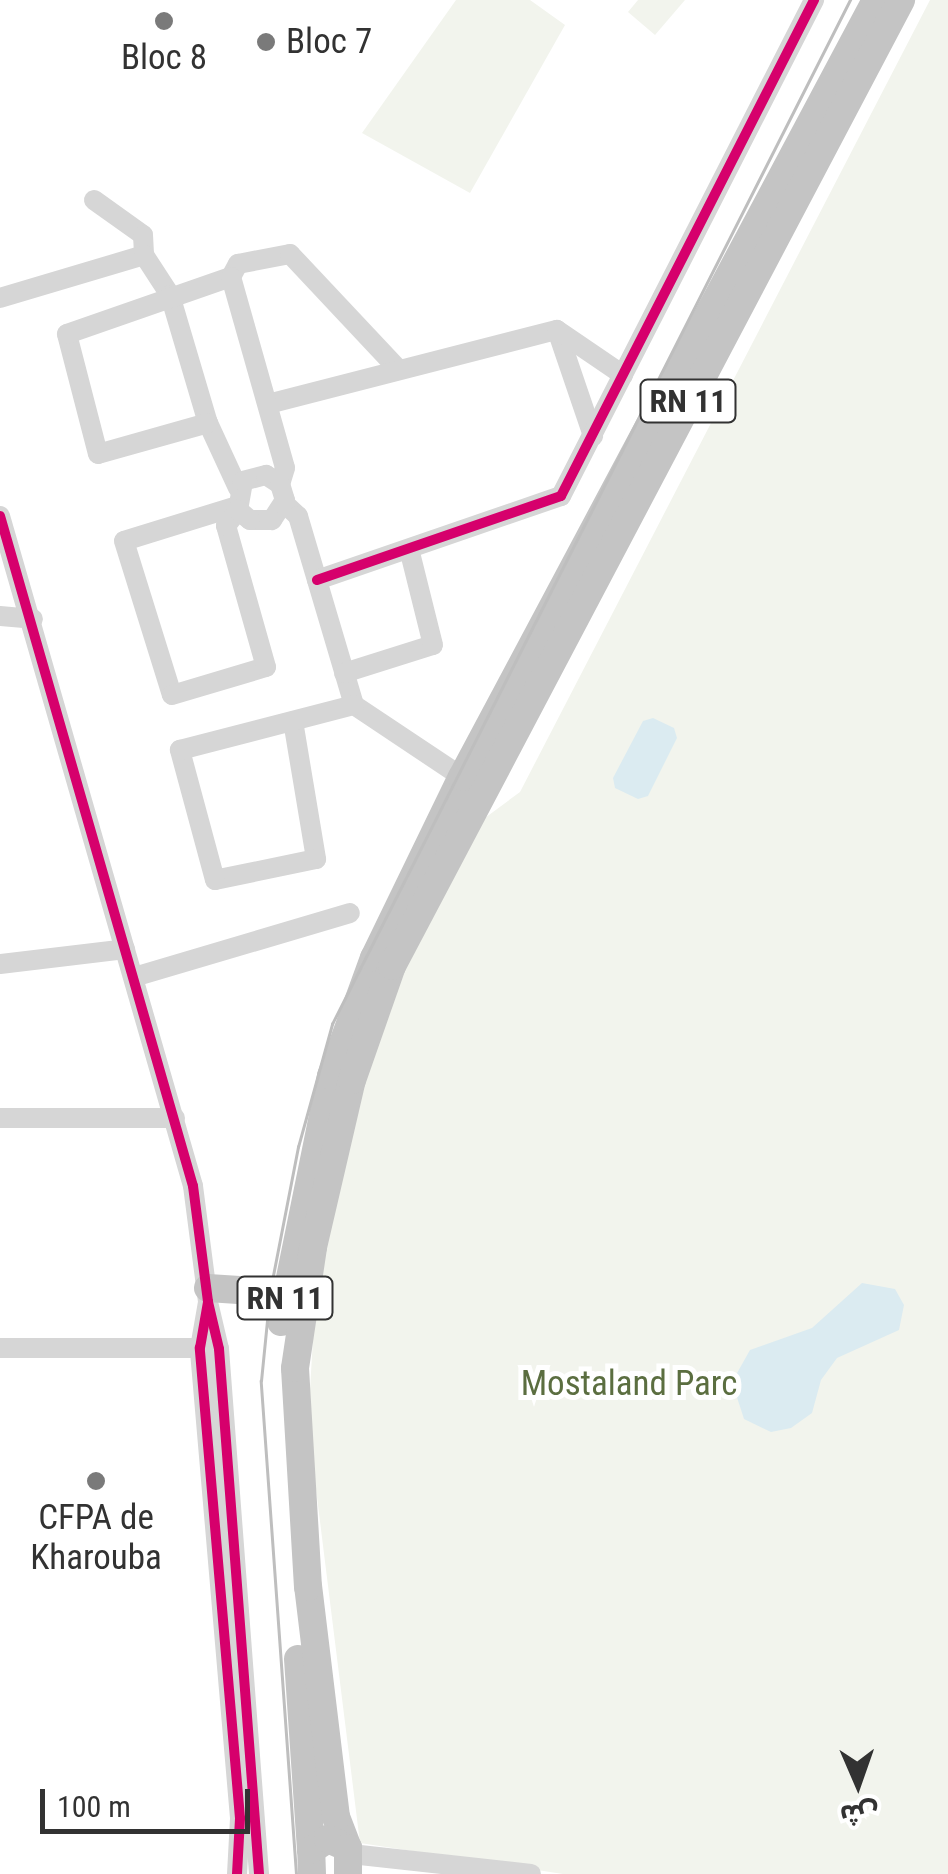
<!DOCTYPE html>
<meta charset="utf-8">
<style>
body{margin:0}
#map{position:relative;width:948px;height:1874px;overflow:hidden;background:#fff;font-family:"Roboto Condensed","Noto Sans Arabic",sans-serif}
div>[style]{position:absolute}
.green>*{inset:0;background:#f2f4ed}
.water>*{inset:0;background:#dbebf1}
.minor>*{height:20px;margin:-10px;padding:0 10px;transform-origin:10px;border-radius:10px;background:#d6d6d6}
.highway>*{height:28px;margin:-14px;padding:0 14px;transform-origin:14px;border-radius:14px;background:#c4c4c4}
.tram>*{height:2.5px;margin:-1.25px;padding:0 1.25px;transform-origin:1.25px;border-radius:1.25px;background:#bebebe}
.cycleway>*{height:10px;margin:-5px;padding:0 5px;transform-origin:5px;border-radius:5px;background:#d6006c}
.dots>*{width:28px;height:28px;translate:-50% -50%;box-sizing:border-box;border:5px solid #fff;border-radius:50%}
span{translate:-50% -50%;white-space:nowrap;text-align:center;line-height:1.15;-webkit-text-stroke:10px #fff;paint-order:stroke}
.shield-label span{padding:2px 8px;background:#fff;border:2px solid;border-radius:8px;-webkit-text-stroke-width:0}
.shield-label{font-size:32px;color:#323232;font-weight:700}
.poi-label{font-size:35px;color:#323232}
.left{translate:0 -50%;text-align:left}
.park-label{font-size:35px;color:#5b6e40}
.north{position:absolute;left:808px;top:1734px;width:100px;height:100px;-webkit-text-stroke:8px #fff;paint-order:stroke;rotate:178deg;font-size:28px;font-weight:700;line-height:40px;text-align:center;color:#323232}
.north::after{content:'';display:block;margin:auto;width:35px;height:45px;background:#323232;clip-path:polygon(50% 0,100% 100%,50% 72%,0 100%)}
.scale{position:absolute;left:40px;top:1789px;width:210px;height:45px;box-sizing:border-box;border:5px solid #323232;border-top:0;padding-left:12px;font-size:30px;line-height:35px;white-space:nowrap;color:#323232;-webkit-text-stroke:8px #fff;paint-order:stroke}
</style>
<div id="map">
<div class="green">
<div style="clip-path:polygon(456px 0,530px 0,565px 25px,470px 193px,362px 133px)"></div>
<div style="clip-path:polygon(638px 0,685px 0,655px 35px,628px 12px)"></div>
<div style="clip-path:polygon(930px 0,948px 0,948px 1874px,563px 1874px,360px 1843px,308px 1425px,315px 1303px,366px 1058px,399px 969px,474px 826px,520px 792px)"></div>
</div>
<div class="water">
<div style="clip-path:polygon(653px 718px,674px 728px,677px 738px,648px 796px,638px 799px,615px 788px,613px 778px,643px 721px)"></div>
<div style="clip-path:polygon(862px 1283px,895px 1289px,904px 1305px,899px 1330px,837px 1358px,821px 1380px,812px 1413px,791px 1428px,771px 1432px,744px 1419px,732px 1382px,750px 1350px,812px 1328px)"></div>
</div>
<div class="minor">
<div style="left:94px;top:200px;width:60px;rotate:35.5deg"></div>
<div style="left:143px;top:235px;width:20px;rotate:87deg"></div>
<div style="left:231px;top:277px;width:15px;rotate:-62deg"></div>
<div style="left:238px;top:264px;width:53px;rotate:-10.9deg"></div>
<div style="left:290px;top:254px;width:158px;rotate:46.8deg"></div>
<div style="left:0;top:298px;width:150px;rotate:-16.6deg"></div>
<div style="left:144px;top:255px;width:48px;rotate:57deg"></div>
<div style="left:170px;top:295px;width:134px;rotate:73.5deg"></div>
<div style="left:208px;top:423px;width:72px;rotate:65.2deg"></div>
<div style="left:557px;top:330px;width:112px;rotate:71.2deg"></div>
<div style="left:268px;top:404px;width:298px;rotate:-14.4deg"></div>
<div style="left:557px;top:330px;width:80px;rotate:34.3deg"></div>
<div style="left:208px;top:423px;width:114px;rotate:164.3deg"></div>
<div style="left:98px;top:454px;width:124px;rotate:-104.5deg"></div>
<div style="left:67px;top:334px;width:174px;rotate:-19.2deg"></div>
<div style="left:231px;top:277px;width:198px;rotate:74.2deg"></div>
<div style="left:285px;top:468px;width:17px;rotate:107deg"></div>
<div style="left:284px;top:503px;width:19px;rotate:43deg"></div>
<div style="left:298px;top:516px;width:197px;rotate:73.5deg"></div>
<div style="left:354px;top:705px;width:130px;rotate:33.7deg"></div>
<div style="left:237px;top:506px;width:118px;rotate:162.8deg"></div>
<div style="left:124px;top:541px;width:161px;rotate:72.7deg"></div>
<div style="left:172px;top:695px;width:98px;rotate:-16.6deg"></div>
<div style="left:266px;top:667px;width:147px;rotate:-105.8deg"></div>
<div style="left:226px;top:526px;width:20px;rotate:-53deg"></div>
<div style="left:238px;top:510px;width:29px;rotate:-80deg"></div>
<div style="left:243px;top:481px;width:24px;rotate:-15deg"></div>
<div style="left:266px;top:475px;width:17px;rotate:33deg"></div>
<div style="left:280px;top:484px;width:17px;rotate:73deg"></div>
<div style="left:285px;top:500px;width:24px;rotate:123deg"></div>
<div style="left:272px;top:520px;width:22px;rotate:180deg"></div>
<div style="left:250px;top:520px;width:16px;rotate:-140deg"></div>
<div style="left:0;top:516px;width:697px;rotate:73.93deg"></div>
<div style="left:193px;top:1186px;width:116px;rotate:82.6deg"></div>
<div style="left:317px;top:580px;width:258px;rotate:-19deg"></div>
<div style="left:561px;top:496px;width:557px;rotate:-62.97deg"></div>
<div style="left:0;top:616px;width:33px;rotate:5deg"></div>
<div style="left:344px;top:673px;width:93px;rotate:-17.5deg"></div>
<div style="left:433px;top:645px;width:99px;rotate:-104deg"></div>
<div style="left:293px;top:721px;width:140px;rotate:80.5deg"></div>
<div style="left:316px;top:859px;width:103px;rotate:168.3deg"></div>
<div style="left:215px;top:880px;width:135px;rotate:-105.1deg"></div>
<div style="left:180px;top:750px;width:180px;rotate:-14.5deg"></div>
<div style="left:0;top:964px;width:126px;rotate:-6.8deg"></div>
<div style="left:134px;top:977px;width:225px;rotate:-16.5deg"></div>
<div style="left:0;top:1118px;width:175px"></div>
<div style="left:0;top:1348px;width:200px"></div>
<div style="left:351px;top:1854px;width:181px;rotate:6.3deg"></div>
<div style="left:237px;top:1874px;width:56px;rotate:-86.9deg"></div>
<div style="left:240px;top:1818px;width:472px;rotate:-94.9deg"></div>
<div style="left:200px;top:1348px;width:47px;rotate:-80.1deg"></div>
<div style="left:208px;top:1302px;width:48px;rotate:76.8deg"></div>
<div style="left:219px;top:1349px;width:527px;rotate:85.64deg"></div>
</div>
<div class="highway">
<div style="left:208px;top:1288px;width:78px;rotate:3.7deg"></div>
<div style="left:281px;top:1322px;width:251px;rotate:-78.5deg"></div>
<div style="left:331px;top:1076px;width:126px;rotate:-70deg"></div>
<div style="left:374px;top:958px;width:201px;rotate:-64.1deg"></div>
<div style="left:462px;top:777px;width:880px;rotate:-61.95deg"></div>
<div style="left:298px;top:1659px;width:191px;rotate:86.1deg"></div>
<div style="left:348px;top:1848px;width:33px;rotate:-111deg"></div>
<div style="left:336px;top:1817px;width:232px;rotate:-96.9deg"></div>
<div style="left:308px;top:1587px;width:219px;rotate:-93.4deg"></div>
<div style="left:295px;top:1368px;width:122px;rotate:-81.5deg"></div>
<div style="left:313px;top:1247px;width:171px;rotate:-76.9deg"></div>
<div style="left:352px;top:1080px;width:121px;rotate:-70.7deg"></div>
<div style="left:392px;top:966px;width:1092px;rotate:-62.21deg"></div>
<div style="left:312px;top:1874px;width:24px;rotate:-92deg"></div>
<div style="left:311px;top:1850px;width:20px;rotate:-33deg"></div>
<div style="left:328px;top:1839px;width:22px;rotate:24deg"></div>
<div style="left:348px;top:1848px;width:26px;rotate:90deg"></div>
</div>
<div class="tram">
<div style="left:296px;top:1874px;width:494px;rotate:-94.1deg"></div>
<div style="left:261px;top:1381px;width:90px;rotate:-84.3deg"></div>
<div style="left:270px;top:1291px;width:147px;rotate:-79deg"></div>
<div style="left:298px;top:1147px;width:128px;rotate:-74.5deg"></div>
<div style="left:332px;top:1024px;width:1148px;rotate:-63.17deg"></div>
</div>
<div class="cycleway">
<div style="left:0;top:516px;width:697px;rotate:73.93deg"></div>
<div style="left:193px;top:1186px;width:117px;rotate:82.6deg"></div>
<div style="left:317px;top:580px;width:258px;rotate:-19deg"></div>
<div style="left:561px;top:496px;width:557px;rotate:-62.97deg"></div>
<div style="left:237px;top:1874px;width:56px;rotate:-86.9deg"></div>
<div style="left:240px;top:1818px;width:472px;rotate:-94.9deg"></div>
<div style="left:200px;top:1348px;width:47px;rotate:-80.1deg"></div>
<div style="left:208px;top:1302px;width:48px;rotate:76.8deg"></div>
<div style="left:219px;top:1349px;width:527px;rotate:85.64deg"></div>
</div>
<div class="dots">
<div style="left:164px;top:21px;background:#7a7a7a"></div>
<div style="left:266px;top:42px;background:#7a7a7a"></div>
<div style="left:96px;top:1481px;background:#7a7a7a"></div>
</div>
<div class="shield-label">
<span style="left:688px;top:401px">RN 11</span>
<span style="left:285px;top:1298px">RN 11</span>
</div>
<div class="poi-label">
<span class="left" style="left:286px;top:42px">Bloc 7</span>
<span style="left:164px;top:58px">Bloc 8</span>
<span style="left:96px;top:1538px">CFPA de<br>Kharouba</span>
</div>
<div class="park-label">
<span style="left:629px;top:1384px">Mostaland Parc</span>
</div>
<div class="north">ش</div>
<div class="scale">100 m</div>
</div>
